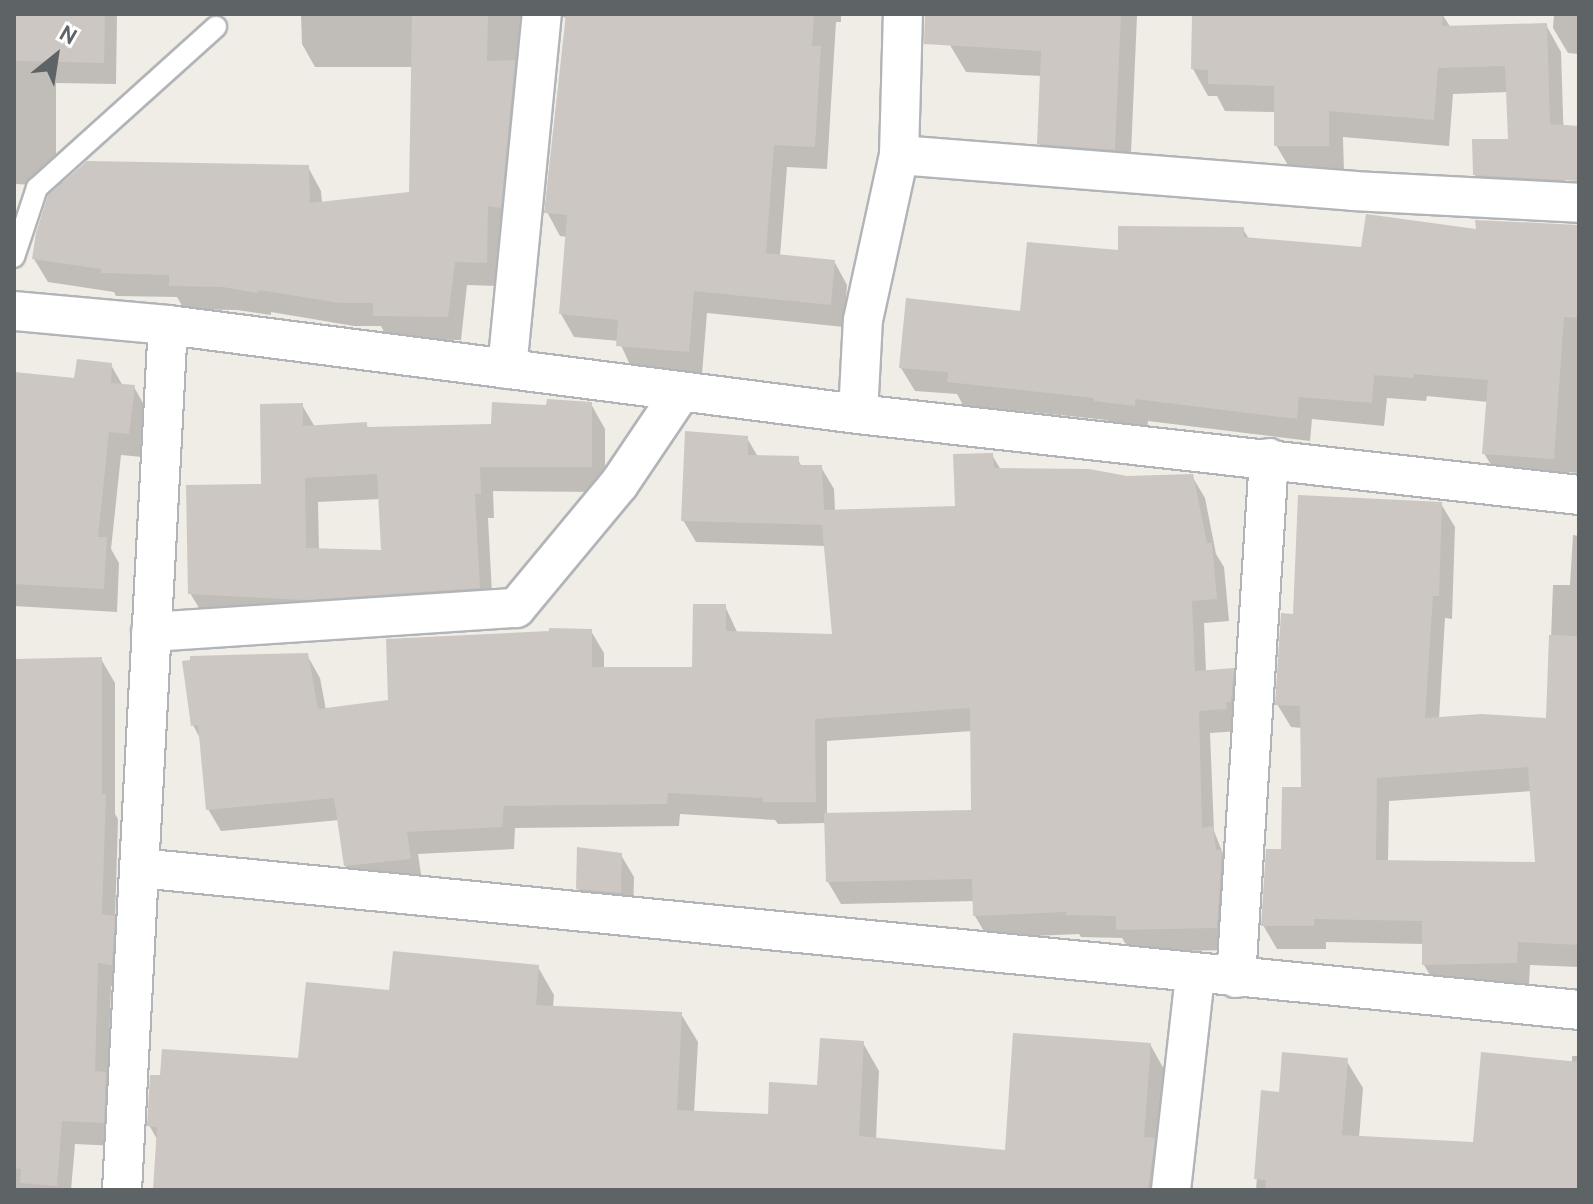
<!DOCTYPE html>
<style>
body{margin:0}
#map{position:relative;width:1593px;height:1204px;overflow:hidden;background:#f0ece6;font-family:Cabin,sans-serif}
div>[style]{position:absolute}
.shadow>*{inset:0;background:#0003}
.building>*{inset:0;background:#ccc7c3}
.roads{filter:drop-shadow(2px 0 #b2b5b8) drop-shadow(-2px 0 #b2b5b8) drop-shadow(0 2px #b2b5b8) drop-shadow(0 -2px #b2b5b8)}
.lane>*{height:20px;margin:-10px;padding:0 10px;transform-origin:10px;border-radius:10px;background:#fff}
.street>*{height:38px;margin:-19px;padding:0 19px;transform-origin:19px;border-radius:19px;background:#fff}
span{translate:-50% -50%;white-space:nowrap;text-align:center;line-height:1.15;-webkit-text-stroke:6px #fff;paint-order:stroke}
.frame{position:absolute;inset:0;border:16px solid #5e6366;pointer-events:none}
.north{position:absolute;left:16px;top:16px;width:80px;height:80px;-webkit-text-stroke:6px #fff;paint-order:stroke;rotate:30deg;font-size:22px;font-weight:700;line-height:32px;text-align:center;color:#5e6366}
.north::after{content:'';display:block;margin:auto;width:28px;height:36px;background:#5e6366;clip-path:polygon(50% 0,100% 100%,50% 72%,0 100%)}
</style>
<div id="map">
<div class="shadow">
<div style="clip-path:polygon(14px 14px,117px 14px,116px 84px,56px 83px,56px 171px,64px 184px,308px 167px,321px 191px,322px 203px,411px 194px,413px 67px,315px 67px,302px 44px,301px 14px,841px 14px,841px 22px,836px 22px,827px 169px,787px 167px,780px 256px,834px 261px,847px 285px,844px 327px,707px 313px,702px 374px,632px 369px,619px 341px,574px 337px,561px 314px,567px 237px,560px 236px,547px 212px,566px 18px,558px 15px,513px 231px,500px 229px,499px 286px,467px 285px,461px 340px,388px 339px,381px 326px,354px 326px,271px 312px,271px 315px,237px 310px,184px 309px,177px 297px,116px 296px,114px 292px,48px 282px,34px 259px,62px 186px,14px 184px)"></div>
<div style="clip-path:polygon(952px 14px,1442px 14px,1451px 28px,1546px 25px,1561px 52px,1566px 206px,1491px 202px,1475px 175px,1510px 141px,1508px 92px,1453px 94px,1449px 146px,1343px 137px,1344px 172px,1292px 172px,1276px 145px,1276px 112px,1225px 111px,1217px 96px,1208px 96px,1193px 69px,1194px 14px,1137px 16px,1130px 176px,1054px 170px,1039px 143px,1042px 76px,966px 72px,950px 45px)"></div>
<div style="clip-path:polygon(1554px 14px,1579px 14px,1579px 54px,1568px 53px,1553px 28px)"></div>
<div style="clip-path:polygon(1243px 229px,1249px 239px,1363px 250px,1478px 231px,1579px 235px,1579px 473px,1567px 472px,1566px 482px,1498px 477px,1484px 453px,1488px 402px,1427px 396px,1426px 401px,1387px 398px,1384px 426px,1312px 419px,1310px 441px,1148px 421px,1147px 429px,1109px 424px,1107px 420px,963px 405px,957px 394px,915px 391px,901px 368px,1021px 313px,1120px 252px)"></div>
<div style="clip-path:polygon(111px 365px,123px 386px,134px 387px,147px 410px,142px 457px,121px 455px,111px 549px,119px 563px,117px 612px,14px 606px,14px 373px,76px 381px)"></div>
<div style="clip-path:polygon(evenodd,591px 404px,605px 429px,605px 492px,493px 491px,494px 518px,488px 518px,493px 613px,205px 618px,190px 593px,263px 486px,302px 405px,315px 427px,366px 424px,369px 429px,493px 426px,548px 408px,591px 404px,380px 499px,383px 552px,319px 551px,318px 502px,380px 499px)"></div>
<div style="clip-path:polygon(evenodd,747px 438px,758px 457px,797px 458px,802px 467px,821px 467px,834px 489px,835px 511px,957px 508px,992px 455px,1001px 470px,1127px 478px,1192px 476px,1205px 498px,1216px 554px,1224px 567px,1229px 621px,1204px 623px,1206px 672px,1232px 670px,1245px 693px,1239px 731px,1210px 733px,1214px 831px,1226px 861px,1229px 950px,1131px 952px,1122px 938px,1081px 937px,1079px 934px,988px 938px,975px 916px,975px 901px,841px 904px,828px 882px,826px 823px,778px 824px,775px 820px,680px 814px,679px 826px,515px 828px,514px 849px,418px 854px,422px 881px,358px 888px,345px 865px,339px 820px,221px 831px,208px 809px,201px 740px,193px 725px,307px 655px,320px 678px,326px 710px,390px 701px,591px 631px,604px 653px,604px 669px,694px 669px,725px 606px,738px 634px,834px 636px,826px 546px,696px 542px,683px 520px,747px 438px,972px 731px,973px 812px,827px 815px,827px 741px,972px 731px)"></div>
<div style="clip-path:polygon(evenodd,1441px 504px,1455px 527px,1452px 619px,1445px 618px,1439px 719px,1548px 720px,1553px 585px,1570px 585px,1573px 535px,1579px 536px,1579px 967px,1530px 965px,1529px 985px,1438px 988px,1424px 965px,1424px 944px,1326px 942px,1326px 949px,1277px 949px,1263px 925px,1303px 789px,1302px 728px,1291px 727px,1277px 704px,1295px 616px,1441px 504px,1532px 791px,1537px 864px,1388px 862px,1389px 801px,1532px 791px)"></div>
<div style="clip-path:polygon(101px 659px,115px 683px,115px 814px,118px 819px,115px 920px,127px 942px,124px 988px,111px 986px,108px 1079px,119px 1097px,116px 1146px,75px 1144px,71px 1190px,14px 1190px,14px 661px)"></div>
<div style="clip-path:polygon(621px 855px,634px 877px,633px 915px,590px 910px,578px 888px)"></div>
<div style="clip-path:polygon(538px 967px,554px 995px,553px 1008px,681px 1014px,698px 1042px,694px 1113px,769px 1116px,819px 1088px,863px 1043px,879px 1071px,876px 1139px,1007px 1152px,1150px 1044px,1166px 1073px,1167px 1190px,155px 1190px,158px 1141px,149px 1125px,300px 1060px,390px 992px)"></div>
<div style="clip-path:polygon(1572px 1056px,1579px 1056px,1579px 1190px,1256px 1190px,1263px 1092px,1280px 1094px,1346px 1060px,1363px 1088px,1359px 1138px,1475px 1144px,1572px 1064px)"></div>
</div>
<div class="building">
<div style="clip-path:polygon(14px 14px,105px 14px,104px 63px,14px 61px)"></div>
<div style="clip-path:polygon(412px 14px,488px 14px,487px 61px,515px 60px,501px 208px,488px 206px,487px 263px,455px 262px,448px 317px,373px 316px,373px 303px,340px 303px,259px 290px,258px 293px,223px 287px,169px 286px,169px 275px,101px 273px,101px 269px,32px 259px,36px 233px,48px 195px,87px 161px,309px 165px,310px 203px,409px 192px)"></div>
<div style="clip-path:polygon(566px 14px,814px 14px,812px 46px,821px 46px,815px 147px,774px 145px,766px 253px,835px 260px,831px 305px,694px 291px,689px 352px,616px 346px,618px 320px,559px 314px,567px 215px,544px 213px)"></div>
<div style="clip-path:polygon(925px 14px,1121px 14px,1115px 150px,1037px 144px,1041px 51px,924px 44px)"></div>
<div style="clip-path:polygon(1192px 14px,1443px 14px,1442px 26px,1547px 23px,1550px 124px,1579px 126px,1579px 181px,1473px 175px,1472px 139px,1508px 139px,1505px 66px,1438px 68px,1434px 120px,1329px 111px,1329px 146px,1274px 146px,1274px 86px,1208px 84px,1208px 70px,1191px 69px)"></div>
<div style="clip-path:polygon(1366px 214px,1476px 229px,1475px 220px,1579px 225px,1579px 318px,1564px 317px,1554px 459px,1482px 454px,1488px 380px,1414px 374px,1413px 378px,1374px 375px,1372px 403px,1299px 397px,1297px 419px,1135px 399px,1135px 406px,1094px 401px,1094px 398px,947px 382px,948px 372px,899px 368px,906px 298px,1020px 311px,1027px 242px,1118px 250px,1118px 226px,1244px 227px,1244px 237px,1361px 247px)"></div>
<div style="clip-path:polygon(77px 359px,112px 363px,111px 383px,135px 385px,129px 434px,109px 432px,98px 537px,107px 537px,104px 589px,14px 584px,14px 372px,74px 378px)"></div>
<div style="clip-path:polygon(evenodd,547px 399px,592px 402px,592px 467px,480px 467px,481px 494px,475px 494px,480px 588px,305px 600px,188px 594px,186px 485px,261px 484px,260px 404px,303px 403px,303px 426px,367px 422px,367px 427px,491px 424px,492px 402px,546px 405px,547px 399px,377px 474px,381px 550px,306px 548px,305px 478px,377px 474px)"></div>
<div style="clip-path:polygon(685px 431px,748px 436px,748px 455px,799px 456px,799px 465px,822px 465px,824px 510px,955px 506px,953px 454px,993px 453px,994px 468px,1089px 469px,1127px 476px,1193px 474px,1207px 543px,1212px 543px,1217px 599px,1192px 601px,1195px 671px,1234px 668px,1231px 702px,1226px 702px,1227px 709px,1199px 711px,1202px 828px,1213px 826px,1216px 850px,1222px 850px,1217px 928px,1116px 930px,1116px 916px,1066px 915px,1066px 912px,973px 916px,972px 879px,826px 882px,824px 813px,971px 810px,970px 708px,815px 719px,816px 802px,763px 802px,763px 798px,668px 793px,667px 804px,504px 806px,502px 827px,407px 832px,411px 859px,344px 866px,334px 798px,206px 810px,198px 725px,191px 726px,182px 661px,190px 660px,190px 656px,308px 653px,318px 709px,388px 700px,386px 639px,549px 631px,549px 628px,592px 629px,592px 667px,692px 667px,693px 604px,726px 604px,726px 631px,832px 634px,822px 525px,681px 521px)"></div>
<div style="clip-path:polygon(evenodd,1298px 495px,1442px 502px,1439px 596px,1433px 596px,1425px 718px,1482px 714px,1546px 718px,1549px 635px,1579px 636px,1579px 945px,1518px 942px,1517px 963px,1422px 965px,1422px 921px,1314px 919px,1314px 926px,1261px 926px,1266px 849px,1281px 849px,1282px 787px,1301px 787px,1300px 706px,1275px 705px,1281px 613px,1293px 614px,1298px 495px,1528px 767px,1535px 862px,1376px 860px,1377px 778px,1528px 767px)"></div>
<div style="clip-path:polygon(102px 657px,102px 794px,106px 794px,102px 914px,115px 916px,112px 965px,98px 963px,95px 1071px,106px 1072px,104px 1123px,62px 1121px,57px 1186px,20px 1183px,21px 1169px,14px 1168px,16px 659px)"></div>
<div style="clip-path:polygon(577px 847px,622px 853px,621px 893px,576px 889px)"></div>
<div style="clip-path:polygon(393px 951px,539px 965px,536px 1005px,682px 1012px,677px 1110px,768px 1114px,769px 1082px,817px 1085px,820px 1038px,864px 1041px,859px 1136px,1005px 1150px,1013px 1033px,1151px 1043px,1144px 1137px,1155px 1138px,1148px 1190px,153px 1190px,157px 1127px,147px 1126px,150px 1075px,160px 1075px,162px 1049px,298px 1058px,306px 982px,389px 990px)"></div>
<div style="clip-path:polygon(1282px 1052px,1348px 1058px,1342px 1135px,1473px 1142px,1481px 1052px,1579px 1062px,1579px 1190px,1265px 1190px,1266px 1180px,1254px 1179px,1261px 1090px,1279px 1092px)"></div>
</div>
<div class="roads">
<div class="lane">
<div style="left:14px;top:257px;width:73px;rotate:-71.6deg"></div>
<div style="left:37px;top:188px;width:241px;rotate:-42deg"></div>
</div>
<div class="street">
<div style="left:899px;top:155px;width:141px;rotate:-88.4deg"></div>
<div style="left:14px;top:311px;width:155px;rotate:5.2deg"></div>
<div style="left:168px;top:325px;width:696px;rotate:7.35deg"></div>
<div style="left:858px;top:414px;width:726px;rotate:6.41deg"></div>
<div style="left:507px;top:369px;width:357px;rotate:-84.4deg"></div>
<div style="left:858px;top:414px;width:94px;rotate:-87deg"></div>
<div style="left:863px;top:320px;width:169px;rotate:-77.7deg"></div>
<div style="left:899px;top:155px;width:455px;rotate:4.5deg"></div>
<div style="left:1353px;top:191px;width:226px;rotate:3deg"></div>
<div style="left:151px;top:632px;width:366px;rotate:-3.8deg"></div>
<div style="left:516px;top:608px;width:161px;rotate:-50.3deg"></div>
<div style="left:619px;top:484px;width:111px;rotate:-56deg"></div>
<div style="left:139px;top:868px;width:1447px;rotate:5.63deg"></div>
<div style="left:1236px;top:978px;width:521px;rotate:-86.37deg"></div>
<div style="left:122px;top:1190px;width:866px;rotate:-86.96deg"></div>
<div style="left:1171px;top:1190px;width:216px;rotate:-83.6deg"></div>
</div>
</div>
<div class="frame"></div>
<div class="north">N</div>
</div>
